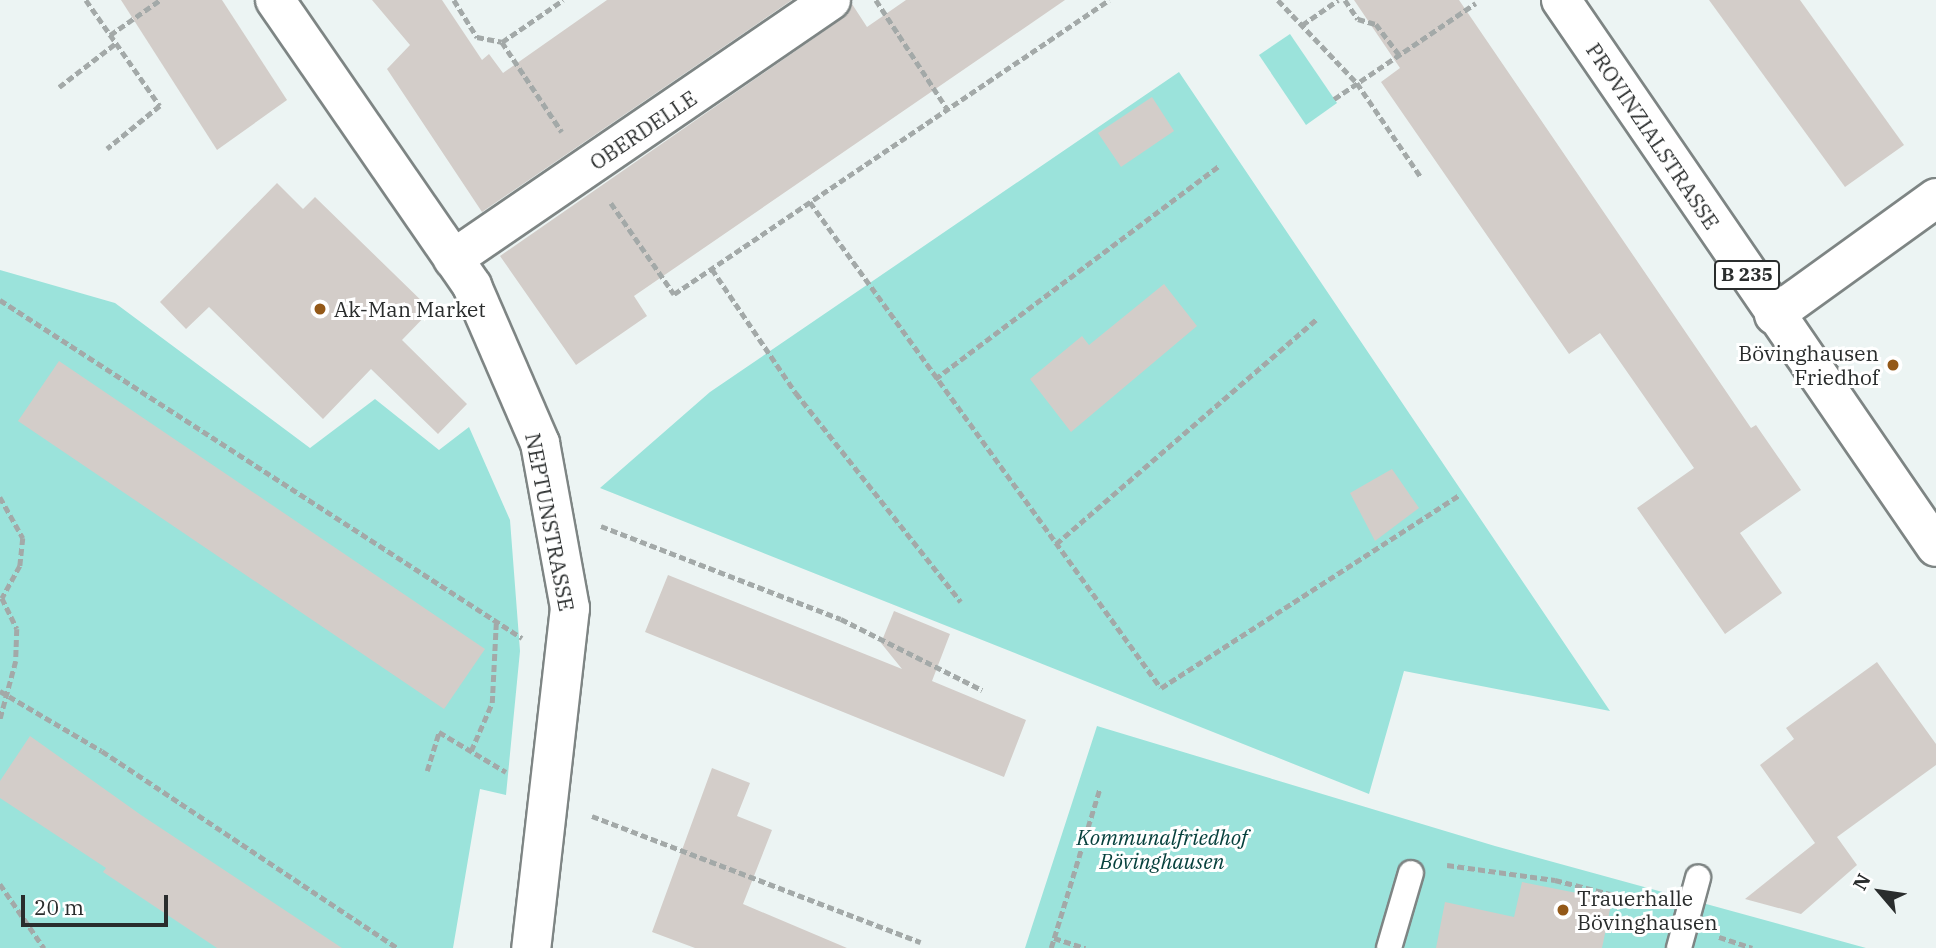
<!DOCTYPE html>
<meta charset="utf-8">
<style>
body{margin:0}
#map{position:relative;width:1936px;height:948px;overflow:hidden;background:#ecf4f3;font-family:"IBM Plex Serif",serif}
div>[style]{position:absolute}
.green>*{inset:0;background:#9be3db}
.building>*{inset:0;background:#d3cdc9}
.path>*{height:4.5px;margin-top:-2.25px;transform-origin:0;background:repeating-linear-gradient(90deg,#a3a9a8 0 7px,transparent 0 10.5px)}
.roads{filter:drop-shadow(2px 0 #7e8584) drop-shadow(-2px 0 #7e8584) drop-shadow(0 2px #7e8584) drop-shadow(0 -2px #7e8584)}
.service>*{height:24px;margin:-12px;padding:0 12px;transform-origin:12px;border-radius:12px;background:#fff}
.minor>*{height:38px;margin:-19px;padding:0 19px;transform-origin:19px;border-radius:19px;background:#fff}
.primary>*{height:38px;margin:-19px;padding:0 19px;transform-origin:19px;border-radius:19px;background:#fff}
.dots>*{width:19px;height:19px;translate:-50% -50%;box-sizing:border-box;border:4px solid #fff;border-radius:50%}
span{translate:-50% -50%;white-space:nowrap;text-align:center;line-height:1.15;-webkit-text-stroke:6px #fff;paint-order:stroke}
.shield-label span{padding:2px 5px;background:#fff;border:2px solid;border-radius:5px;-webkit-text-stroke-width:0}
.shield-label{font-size:19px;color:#2a2d2d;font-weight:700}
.street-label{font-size:21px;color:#2a2d2d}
.poi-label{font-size:21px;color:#2a2d2d}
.left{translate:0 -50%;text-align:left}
.right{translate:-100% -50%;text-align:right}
.park-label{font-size:21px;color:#07413d;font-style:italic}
.north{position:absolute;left:1845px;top:857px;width:70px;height:70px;-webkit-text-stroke:5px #fff;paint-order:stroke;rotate:299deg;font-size:19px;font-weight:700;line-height:28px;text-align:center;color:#2a2d2d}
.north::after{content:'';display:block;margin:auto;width:24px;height:32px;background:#2a2d2d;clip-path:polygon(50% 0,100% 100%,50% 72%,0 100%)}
.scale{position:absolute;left:21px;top:895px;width:147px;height:32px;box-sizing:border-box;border:4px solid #2a2d2d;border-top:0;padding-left:9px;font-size:21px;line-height:24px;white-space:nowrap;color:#2a2d2d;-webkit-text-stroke:5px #fff;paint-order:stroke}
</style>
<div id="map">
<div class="green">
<div style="clip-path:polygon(1290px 34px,1337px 103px,1306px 125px,1259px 55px)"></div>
<div style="clip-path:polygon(1179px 72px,1610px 711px,1404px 671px,1369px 794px,600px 488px,710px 392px)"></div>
<div style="clip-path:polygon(0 270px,115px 303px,310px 448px,375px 399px,439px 450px,469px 427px,510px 520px,520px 651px,506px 795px,480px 789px,453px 948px,0 948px)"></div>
<div style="clip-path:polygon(1097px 726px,1495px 846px,1866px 948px,1025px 948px)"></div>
</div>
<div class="building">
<div style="clip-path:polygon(121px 0,222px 0,287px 100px,217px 150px)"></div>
<div style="clip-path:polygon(372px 0,442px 0,482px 60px,489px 54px,503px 73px,607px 0,792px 0,482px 212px,387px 69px,410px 45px)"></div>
<div style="clip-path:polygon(906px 0,1065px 0,634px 296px,647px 316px,576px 365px,500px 256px,843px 18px,852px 4px,867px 27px)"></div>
<div style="clip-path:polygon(1354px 0,1459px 0,1751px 428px,1756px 425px,1801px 490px,1740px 533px,1782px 593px,1725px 634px,1637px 508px,1694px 468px,1600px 333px,1569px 354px,1381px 82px,1400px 68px)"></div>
<div style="clip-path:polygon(1709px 0,1800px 0,1904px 145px,1845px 187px)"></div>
<div style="clip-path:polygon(1152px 97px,1174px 131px,1121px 167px,1098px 133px)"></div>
<div style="clip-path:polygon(277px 183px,303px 209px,315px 197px,431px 310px,402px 340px,467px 404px,438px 434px,371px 369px,323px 419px,209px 307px,186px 329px,160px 302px)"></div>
<div style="clip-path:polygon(1164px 284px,1197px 326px,1071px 432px,1030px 379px,1082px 336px,1089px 345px)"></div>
<div style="clip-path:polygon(59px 361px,485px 649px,444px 709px,18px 421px)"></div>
<div style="clip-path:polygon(1392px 469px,1419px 508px,1375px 541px,1350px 493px)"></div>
<div style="clip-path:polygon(668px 575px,902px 669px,881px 643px,894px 611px,950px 634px,932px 681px,1026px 720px,1004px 777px,645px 632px)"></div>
<div style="clip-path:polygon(1877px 662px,1936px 744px,1936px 765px,1837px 837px,1857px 865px,1801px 914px,1745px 899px,1815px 843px,1760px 765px,1794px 739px,1786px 728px)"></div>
<div style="clip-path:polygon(30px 736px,141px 815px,342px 948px,217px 948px,103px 872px,106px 868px,0 798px,0 781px)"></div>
<div style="clip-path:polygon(712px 768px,750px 783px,737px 816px,772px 830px,743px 904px,847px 948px,695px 948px,652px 932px)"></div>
<div style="clip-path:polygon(1522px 882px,1612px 900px,1602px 948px,1436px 948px,1445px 902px,1514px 917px)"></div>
</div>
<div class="path">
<div style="left:86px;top:0;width:129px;rotate:55.1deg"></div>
<div style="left:160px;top:106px;width:68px;rotate:140.9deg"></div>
<div style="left:454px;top:0;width:44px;rotate:58.1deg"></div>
<div style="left:477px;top:37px;width:25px;rotate:11deg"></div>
<div style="left:502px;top:42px;width:74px;rotate:-34.5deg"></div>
<div style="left:876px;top:0;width:131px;rotate:56.8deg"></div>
<div style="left:1278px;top:0;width:115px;rotate:46.4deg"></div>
<div style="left:1357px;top:83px;width:114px;rotate:55.8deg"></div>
<div style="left:1345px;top:0;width:23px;rotate:56deg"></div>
<div style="left:1358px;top:19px;width:19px;rotate:16deg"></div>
<div style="left:1376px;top:24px;width:39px;rotate:53deg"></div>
<div style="left:1302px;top:25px;width:44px;rotate:-34.8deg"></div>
<div style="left:110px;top:35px;width:61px;rotate:-35deg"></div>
<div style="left:502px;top:42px;width:108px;rotate:56.3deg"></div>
<div style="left:59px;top:87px;width:72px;rotate:-37.7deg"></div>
<div style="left:1334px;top:99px;width:171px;rotate:-34.1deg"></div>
<div style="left:810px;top:202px;width:599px;rotate:54.16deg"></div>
<div style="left:1161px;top:688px;width:354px;rotate:-32.9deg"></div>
<div style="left:611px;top:203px;width:111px;rotate:55.3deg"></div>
<div style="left:674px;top:294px;width:525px;rotate:-34.05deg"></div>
<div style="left:712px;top:269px;width:150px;rotate:55.9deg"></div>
<div style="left:796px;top:393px;width:266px;rotate:51.7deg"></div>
<div style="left:0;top:300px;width:622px;rotate:32.92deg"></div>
<div style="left:935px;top:379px;width:356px;rotate:-36.9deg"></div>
<div style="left:0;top:497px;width:47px;rotate:60.7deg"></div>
<div style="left:23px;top:538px;width:28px;rotate:96deg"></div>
<div style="left:20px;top:566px;width:37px;rotate:119deg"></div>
<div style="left:2px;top:598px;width:34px;rotate:64deg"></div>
<div style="left:17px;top:629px;width:32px;rotate:92deg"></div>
<div style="left:16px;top:661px;width:61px;rotate:105.2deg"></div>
<div style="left:601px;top:526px;width:257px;rotate:21.2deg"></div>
<div style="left:841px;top:619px;width:158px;rotate:26.7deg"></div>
<div style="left:1056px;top:544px;width:345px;rotate:-40.8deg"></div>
<div style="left:0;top:691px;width:118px;rotate:30.5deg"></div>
<div style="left:102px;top:751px;width:355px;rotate:33.7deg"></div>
<div style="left:471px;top:751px;width:52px;rotate:-66.4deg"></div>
<div style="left:492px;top:703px;width:80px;rotate:-87.1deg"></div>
<div style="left:427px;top:771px;width:41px;rotate:-72.9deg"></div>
<div style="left:439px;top:732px;width:78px;rotate:30.8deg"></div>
<div style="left:592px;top:816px;width:352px;rotate:21deg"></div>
<div style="left:1447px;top:865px;width:109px;rotate:7.9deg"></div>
<div style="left:1555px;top:880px;width:101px;rotate:14.3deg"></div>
<div style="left:0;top:884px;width:78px;rotate:55.5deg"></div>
<div style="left:1719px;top:937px;width:35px;rotate:18deg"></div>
<div style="left:1054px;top:938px;width:33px;rotate:18deg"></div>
<div style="left:1051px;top:948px;width:167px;rotate:-73deg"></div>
</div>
<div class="roads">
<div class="service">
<div style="left:1389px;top:948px;width:78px;rotate:-73.7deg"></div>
<div style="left:1679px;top:948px;width:73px;rotate:-74.8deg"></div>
</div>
<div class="minor">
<div style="left:275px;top:0;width:347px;rotate:55.4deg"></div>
<div style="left:472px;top:286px;width:171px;rotate:66.6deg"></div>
<div style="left:540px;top:443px;width:168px;rotate:79.7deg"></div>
<div style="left:570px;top:608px;width:342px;rotate:96.5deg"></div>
<div style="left:453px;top:259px;width:458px;rotate:-34.4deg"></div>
<div style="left:1774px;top:315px;width:200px;rotate:-35.8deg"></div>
</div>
<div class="primary">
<div style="left:1561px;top:0;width:663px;rotate:55.57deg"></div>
</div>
</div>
<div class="dots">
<div style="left:320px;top:309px;background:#935817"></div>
<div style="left:1893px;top:365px;background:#935817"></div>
<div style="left:1563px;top:910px;background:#935817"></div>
</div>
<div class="shield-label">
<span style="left:1747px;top:275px">B 235</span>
</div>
<div class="street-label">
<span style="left:643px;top:130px;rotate:-34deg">OBERDELLE</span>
<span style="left:1653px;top:136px;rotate:56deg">PROVINZIALSTRASSE</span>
<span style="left:550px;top:522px;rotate:79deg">NEPTUNSTRASSE</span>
</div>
<div class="poi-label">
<span class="left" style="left:334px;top:309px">Ak-Man Market</span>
<span class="right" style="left:1879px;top:365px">Bövinghausen<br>Friedhof</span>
<span class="left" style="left:1577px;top:910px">Trauerhalle<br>Bövinghausen</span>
</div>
<div class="park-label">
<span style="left:1162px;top:849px">Kommunalfriedhof<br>Bövinghausen</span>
</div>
<div class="north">N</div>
<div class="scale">20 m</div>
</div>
